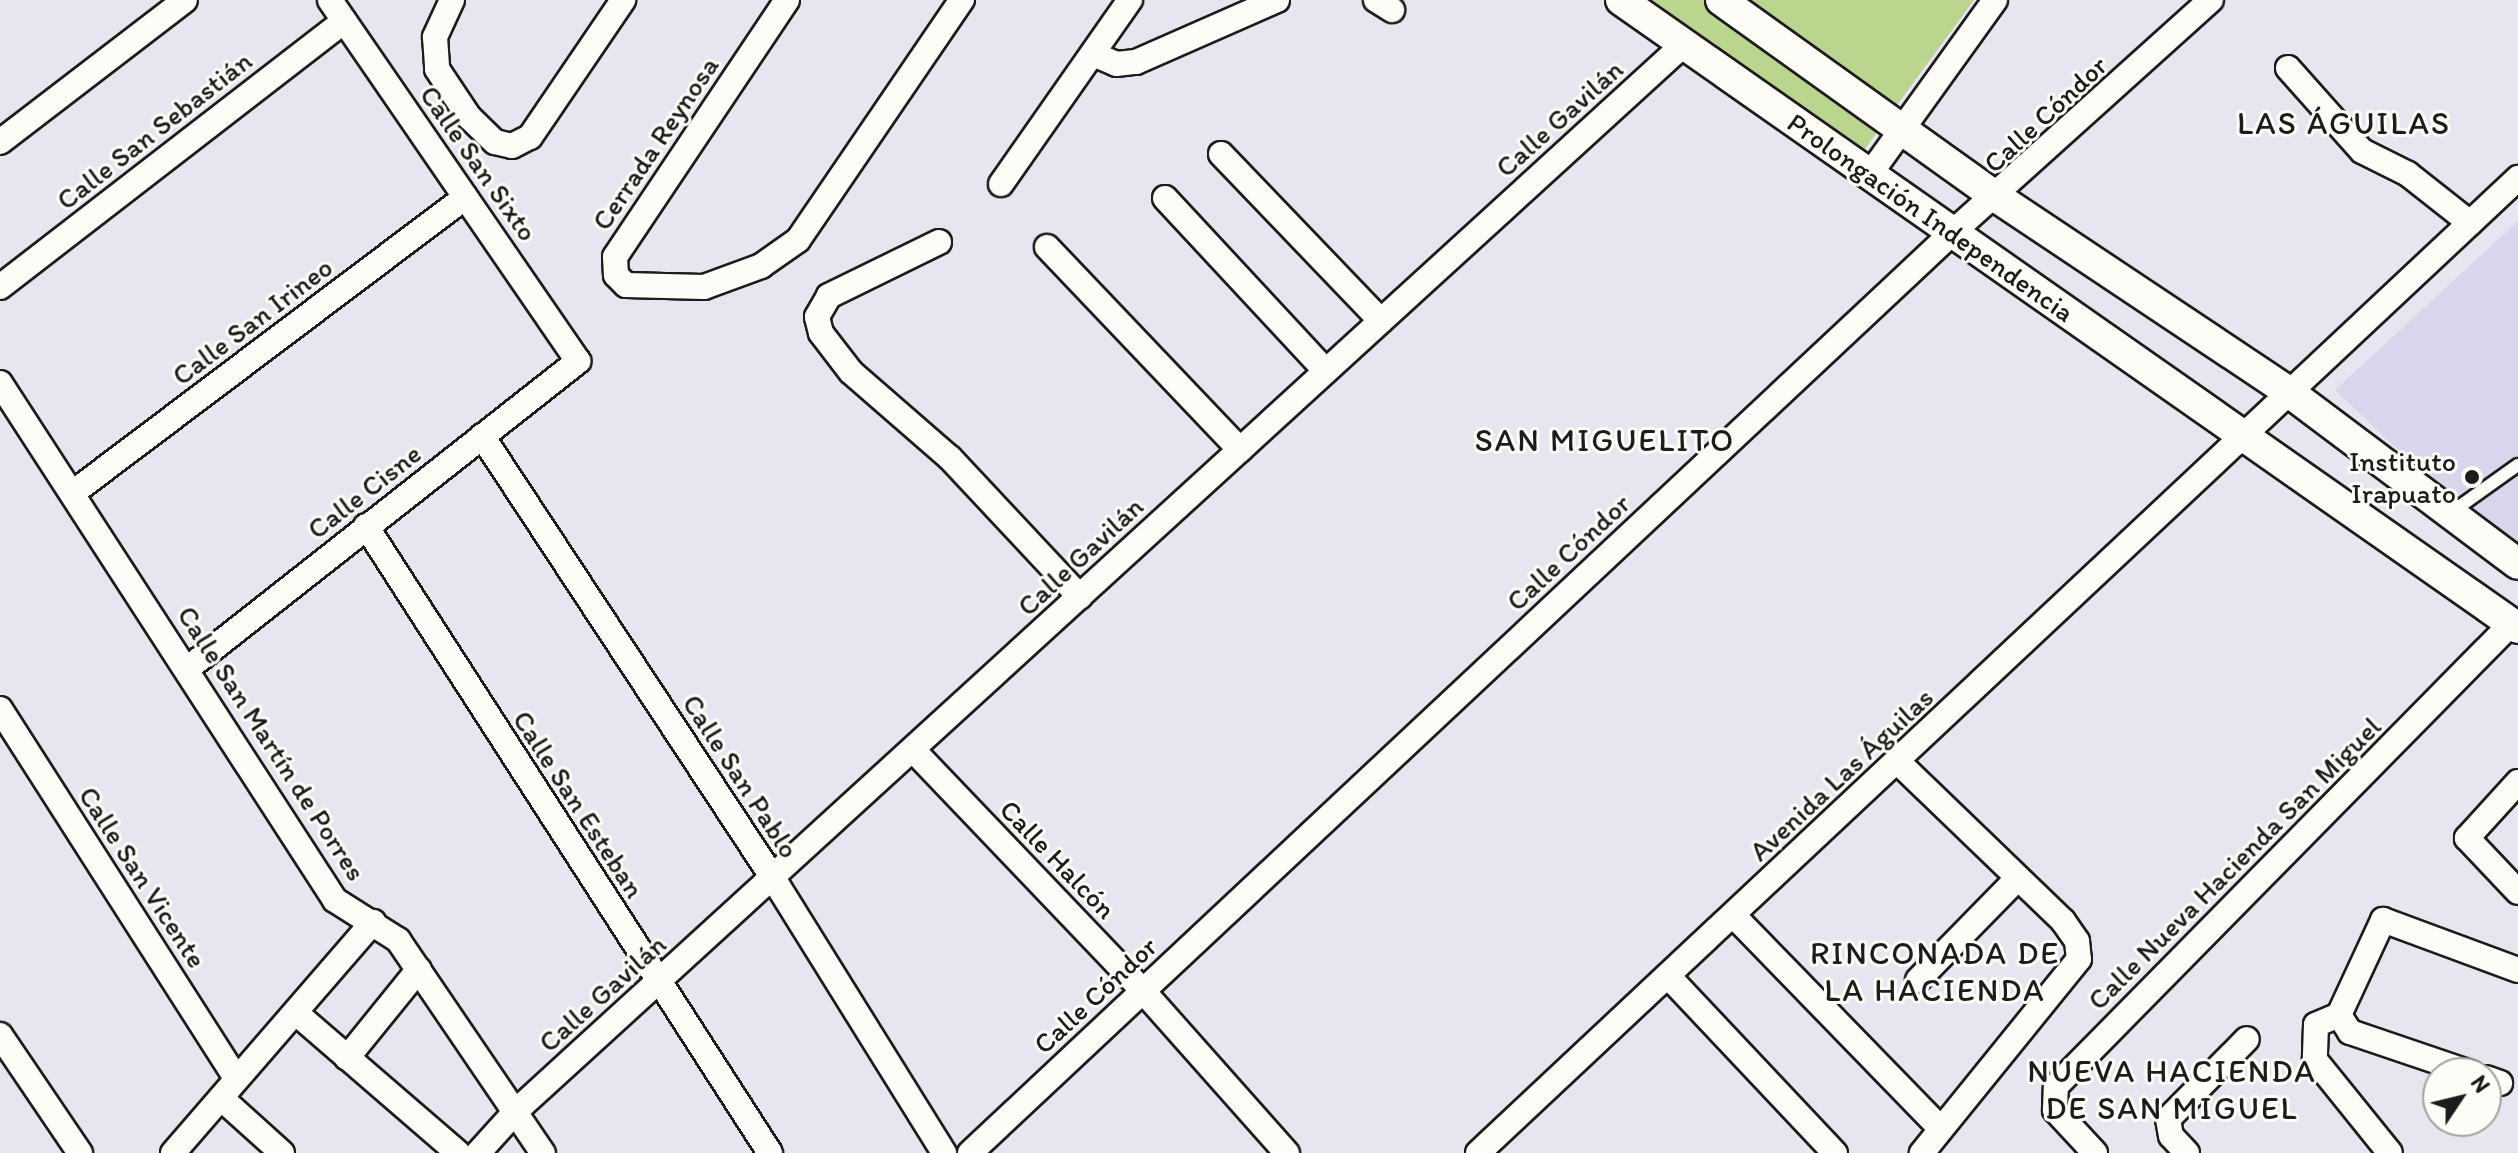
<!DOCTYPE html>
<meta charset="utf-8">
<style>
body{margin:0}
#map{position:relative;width:2518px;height:1153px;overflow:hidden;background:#e7e5f0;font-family:Itim,sans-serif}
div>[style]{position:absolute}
.built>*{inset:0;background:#d8d5ec}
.green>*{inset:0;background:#bad68e}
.roads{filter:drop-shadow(2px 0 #1c1c1c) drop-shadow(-2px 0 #1c1c1c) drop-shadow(0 2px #1c1c1c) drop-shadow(0 -2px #1c1c1c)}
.service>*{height:12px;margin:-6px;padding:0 6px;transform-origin:6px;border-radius:6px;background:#fdfcf7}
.minor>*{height:24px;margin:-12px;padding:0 12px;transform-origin:12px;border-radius:12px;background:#fdfcf7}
.tertiary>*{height:30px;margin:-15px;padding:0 15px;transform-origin:15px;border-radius:15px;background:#fdfcf7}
.dots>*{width:22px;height:22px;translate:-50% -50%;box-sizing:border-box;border:4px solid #fdfcf7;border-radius:50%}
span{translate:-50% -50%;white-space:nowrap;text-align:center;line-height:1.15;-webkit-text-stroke:6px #fdfcf7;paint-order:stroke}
.street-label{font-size:28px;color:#1c1c1c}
.poi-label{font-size:28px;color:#1c1c1c}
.right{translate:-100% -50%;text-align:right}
.quarter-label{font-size:32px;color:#1c1c1c;letter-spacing:2px}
.north{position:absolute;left:2422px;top:1057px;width:80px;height:80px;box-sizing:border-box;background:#fdfcf7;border:2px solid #a3a29f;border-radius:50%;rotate:55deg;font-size:22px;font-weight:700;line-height:32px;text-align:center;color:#1c1c1c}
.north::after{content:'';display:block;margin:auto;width:28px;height:36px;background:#1c1c1c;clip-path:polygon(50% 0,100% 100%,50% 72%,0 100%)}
</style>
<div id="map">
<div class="built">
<div style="clip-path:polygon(2518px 221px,2518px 564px,2335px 390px)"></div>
</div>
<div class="green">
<div style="clip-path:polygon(1649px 0,1974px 0,1864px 150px)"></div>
</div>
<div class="roads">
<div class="service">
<div style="left:2452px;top:512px;width:81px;rotate:-35.5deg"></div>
</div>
<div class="minor">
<div style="left:452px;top:0;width:41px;rotate:114.7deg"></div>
<div style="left:435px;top:37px;width:32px;rotate:86deg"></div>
<div style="left:437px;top:69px;width:58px;rotate:56.3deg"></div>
<div style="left:469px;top:117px;width:36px;rotate:44deg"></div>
<div style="left:495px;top:142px;width:17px;rotate:13deg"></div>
<div style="left:512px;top:146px;width:20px;rotate:-27deg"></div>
<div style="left:530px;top:137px;width:166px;rotate:-55.8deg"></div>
<div style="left:787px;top:0;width:309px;rotate:123.8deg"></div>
<div style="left:615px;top:257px;width:18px;rotate:87deg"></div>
<div style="left:616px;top:275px;width:14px;rotate:45deg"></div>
<div style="left:626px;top:285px;width:78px;rotate:1.5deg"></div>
<div style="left:704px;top:287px;width:61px;rotate:-20.2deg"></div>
<div style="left:761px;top:266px;width:45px;rotate:-35.1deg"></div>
<div style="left:798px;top:240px;width:291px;rotate:-55.7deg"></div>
<div style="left:1376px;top:0;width:19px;rotate:32deg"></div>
<div style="left:1093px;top:54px;width:25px;rotate:23deg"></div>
<div style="left:1116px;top:64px;width:20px;rotate:-6deg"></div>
<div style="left:1136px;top:62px;width:154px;rotate:-23.7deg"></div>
<div style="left:2288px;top:68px;width:111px;rotate:48.3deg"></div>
<div style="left:2362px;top:151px;width:51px;rotate:26.6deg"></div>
<div style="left:2408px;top:174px;width:79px;rotate:38.3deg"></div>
<div style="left:0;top:142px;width:233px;rotate:-37.5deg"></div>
<div style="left:1221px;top:154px;width:231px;rotate:46.2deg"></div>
<div style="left:1870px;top:174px;width:214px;rotate:-54.3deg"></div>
<div style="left:1001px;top:184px;width:225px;rotate:-55deg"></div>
<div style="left:1165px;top:198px;width:236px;rotate:47.1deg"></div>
<div style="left:939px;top:242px;width:123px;rotate:153.9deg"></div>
<div style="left:829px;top:296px;width:24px;rotate:120deg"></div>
<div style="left:817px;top:317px;width:16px;rotate:76deg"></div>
<div style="left:821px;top:333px;width:49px;rotate:52.4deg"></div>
<div style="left:851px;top:372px;width:131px;rotate:41deg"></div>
<div style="left:950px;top:458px;width:190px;rotate:46.9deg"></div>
<div style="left:1047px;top:247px;width:280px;rotate:46.4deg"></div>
<div style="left:0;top:287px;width:435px;rotate:-37.7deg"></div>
<div style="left:0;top:383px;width:616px;rotate:57.06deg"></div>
<div style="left:335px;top:900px;width:75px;rotate:32.4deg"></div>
<div style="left:398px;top:940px;width:258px;rotate:55.8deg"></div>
<div style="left:482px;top:436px;width:529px;rotate:56.64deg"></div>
<div style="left:773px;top:878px;width:324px;rotate:58.1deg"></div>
<div style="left:74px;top:492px;width:490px;rotate:-37deg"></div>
<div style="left:366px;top:526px;width:746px;rotate:57.2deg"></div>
<div style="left:187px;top:669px;width:498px;rotate:-38.2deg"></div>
<div style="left:578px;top:361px;width:438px;rotate:-124.5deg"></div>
<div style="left:0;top:709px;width:438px;rotate:57.4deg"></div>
<div style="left:913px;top:750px;width:333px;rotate:46.3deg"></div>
<div style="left:1143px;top:991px;width:217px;rotate:48.4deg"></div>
<div style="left:1898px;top:762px;width:229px;rotate:43.9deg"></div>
<div style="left:2063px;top:921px;width:24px;rotate:55deg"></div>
<div style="left:2077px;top:941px;width:18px;rotate:84deg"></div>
<div style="left:2079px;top:959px;width:250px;rotate:129deg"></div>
<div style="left:2518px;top:782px;width:76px;rotate:132.3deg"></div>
<div style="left:2467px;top:838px;width:74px;rotate:46.6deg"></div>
<div style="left:1734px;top:916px;width:294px;rotate:45.8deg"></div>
<div style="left:1669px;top:977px;width:242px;rotate:46.7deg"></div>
<div style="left:1918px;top:980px;width:141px;rotate:-45.6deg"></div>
<div style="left:296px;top:1013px;width:214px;rotate:40.8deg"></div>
<div style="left:2339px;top:1015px;width:25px;rotate:157deg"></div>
<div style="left:2316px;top:1025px;width:35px;rotate:92deg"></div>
<div style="left:2315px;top:1060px;width:119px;rotate:51.1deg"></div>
<div style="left:0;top:1035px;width:143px;rotate:55.9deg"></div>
<div style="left:347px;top:1058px;width:114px;rotate:-51deg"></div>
<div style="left:2471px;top:1073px;width:128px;rotate:-161.3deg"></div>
<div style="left:2350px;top:1032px;width:20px;rotate:-123deg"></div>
<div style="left:2339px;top:1015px;width:105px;rotate:-65.1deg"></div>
<div style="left:2383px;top:920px;width:144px;rotate:20.3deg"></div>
<div style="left:2486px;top:1078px;width:15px;rotate:20deg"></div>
<div style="left:221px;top:1098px;width:82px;rotate:42deg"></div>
<div style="left:173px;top:1153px;width:306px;rotate:-49.1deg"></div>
<div style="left:478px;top:1153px;width:57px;rotate:-47.9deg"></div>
<div style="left:516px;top:1111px;width:1582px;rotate:-42.41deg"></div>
<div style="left:970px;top:1153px;width:1347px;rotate:-43.13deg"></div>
<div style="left:1953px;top:232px;width:347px;rotate:-42deg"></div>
<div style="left:1478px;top:1153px;width:1426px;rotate:-43.15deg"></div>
<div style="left:2095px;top:1153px;width:59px;rotate:-132.9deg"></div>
<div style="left:2055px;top:1110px;width:24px;rotate:-88deg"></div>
<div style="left:2056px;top:1086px;width:651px;rotate:-45.44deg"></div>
<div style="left:2187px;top:1153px;width:23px;rotate:-133deg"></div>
<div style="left:2171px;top:1136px;width:17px;rotate:-100deg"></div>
<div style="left:2168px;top:1119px;width:112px;rotate:-45.4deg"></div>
</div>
<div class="tertiary">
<div style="left:1621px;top:0;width:1095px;rotate:35deg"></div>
<div style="left:1721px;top:0;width:340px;rotate:35.6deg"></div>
<div style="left:1998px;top:198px;width:350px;rotate:33.7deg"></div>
<div style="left:2289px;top:392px;width:286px;rotate:36.9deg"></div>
</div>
</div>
<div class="dots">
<div style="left:2472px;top:477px;background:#1c1c1c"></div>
</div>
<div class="street-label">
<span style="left:2045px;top:114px;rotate:-43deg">Calle Cóndor</span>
<span style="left:1559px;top:118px;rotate:-42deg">Calle Gavilán</span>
<span style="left:154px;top:130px;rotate:-38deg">Calle San Sebastián</span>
<span style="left:655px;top:143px;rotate:-56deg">Cerrada Reynosa</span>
<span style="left:479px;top:163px;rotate:55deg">Calle San Sixto</span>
<span style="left:1931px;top:217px;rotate:35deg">Prolongación Independencia</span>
<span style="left:252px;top:321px;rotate:-37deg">Calle San Irineo</span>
<span style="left:364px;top:491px;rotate:-38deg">Calle Cisne</span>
<span style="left:1568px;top:552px;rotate:-43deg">Calle Cóndor</span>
<span style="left:1080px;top:556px;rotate:-43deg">Calle Gavilán</span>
<span style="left:272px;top:743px;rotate:57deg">Calle San Martín de Porres</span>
<span style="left:1841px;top:774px;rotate:-43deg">Avenida Las Águilas</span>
<span style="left:741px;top:776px;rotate:57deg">Calle San Pablo</span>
<span style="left:579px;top:804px;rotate:57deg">Calle San Esteban</span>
<span style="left:1058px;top:859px;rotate:46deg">Calle Halcón</span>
<span style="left:2234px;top:863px;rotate:-45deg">Calle Nueva Hacienda San Miguel</span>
<span style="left:143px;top:877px;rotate:57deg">Calle San Vicente</span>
<span style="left:602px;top:993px;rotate:-42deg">Calle Gavilán</span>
<span style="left:1095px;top:995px;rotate:-43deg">Calle Cóndor</span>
</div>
<div class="poi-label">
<span class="right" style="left:2456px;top:477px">Instituto<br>Irapuato</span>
</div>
<div class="quarter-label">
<span style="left:2344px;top:123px">LAS ÁGUILAS</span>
<span style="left:1605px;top:440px">SAN MIGUELITO</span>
<span style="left:1935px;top:972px">RINCONADA DE<br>LA HACIENDA</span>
<span style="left:2172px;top:1090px">NUEVA HACIENDA<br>DE SAN MIGUEL</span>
</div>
<div class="north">N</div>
</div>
